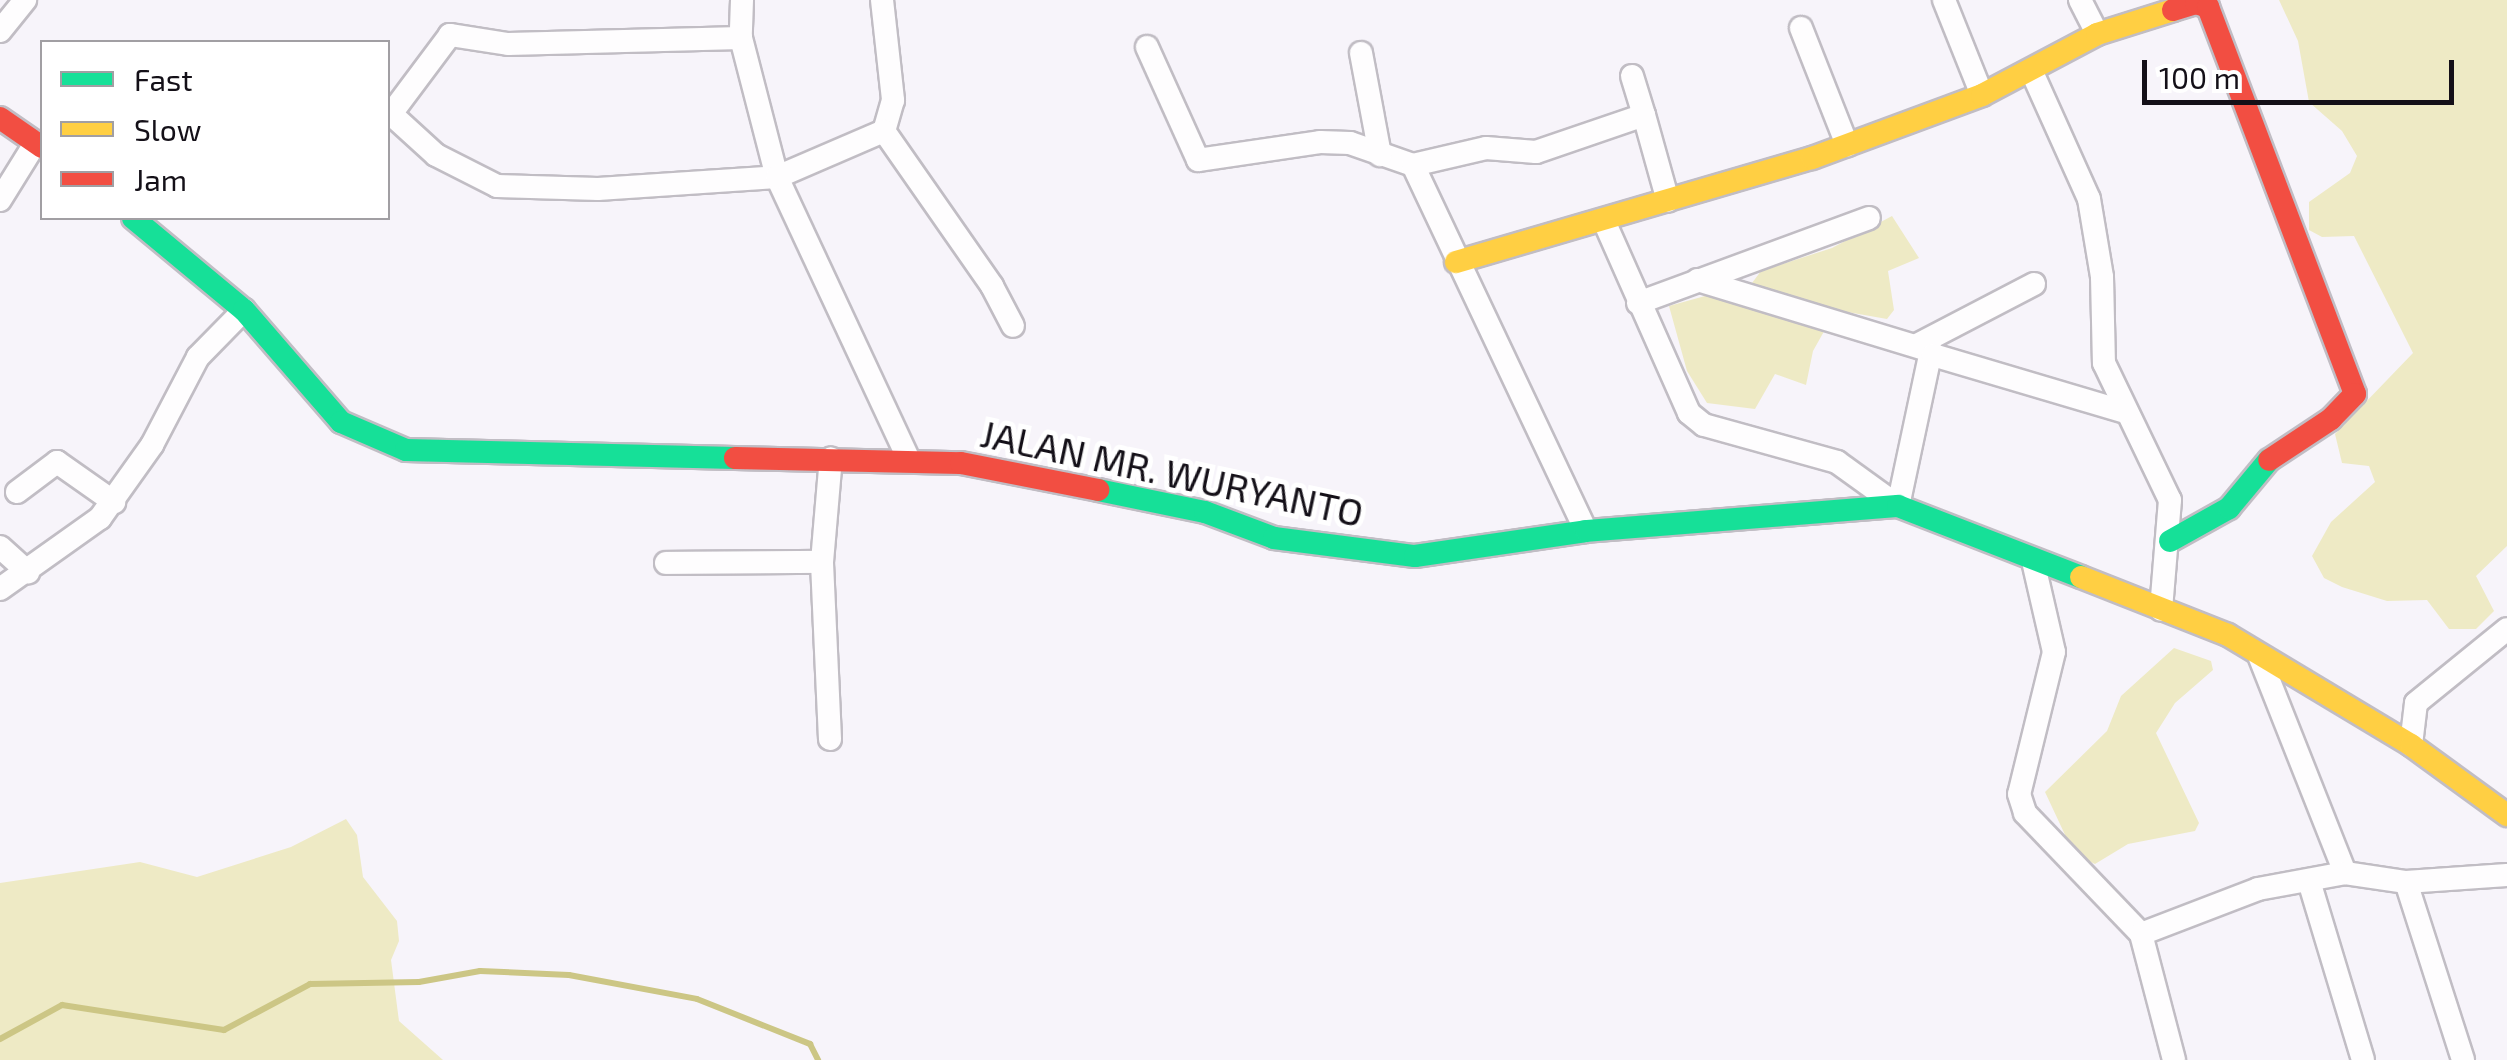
<!DOCTYPE html>
<style>
body{margin:0}
#map{position:relative;width:2507px;height:1060px;overflow:hidden;background:#f7f4fa;font-family:"Exo 2",sans-serif}
div>[style]{position:absolute}
.green>*{inset:0;background:#eeeac5}
.stream>*{height:6px;margin:-3px;padding:0 3px;transform-origin:3px;border-radius:3px;background:#ccc685}
.roads{filter:drop-shadow(2px 0 #c1bdc4) drop-shadow(-2px 0 #c1bdc4) drop-shadow(0 2px #c1bdc4) drop-shadow(0 -2px #c1bdc4)}
.street>*{height:22px;margin:-11px;padding:0 11px;transform-origin:11px;border-radius:11px;background:#fefdfe}
.fast>*{height:22px;margin:-11px;padding:0 11px;transform-origin:11px;border-radius:11px;background:#16e098}
.slow>*{height:22px;margin:-11px;padding:0 11px;transform-origin:11px;border-radius:11px;background:#ffcf43}
.jam>*{height:22px;margin:-11px;padding:0 11px;transform-origin:11px;border-radius:11px;background:#f24e42}
span{translate:-50% -50%;white-space:nowrap;text-align:center;line-height:1.15;-webkit-text-stroke:10px #fff;paint-order:stroke}
.street-label{font-size:38px;color:#141018}
.legend{position:absolute;left:40px;top:40px;width:350px;height:180px;box-sizing:border-box;background:#fff;border:2px solid #a19fa3;margin:0;padding:12px 18px;list-style:none;font-size:30px;color:#141018}
.legend li{display:flex;align-items:center;gap:20px;height:50px}
.legend b{width:50px;border:2px solid #a19fa3}
.scale{position:absolute;left:2142px;top:60px;width:312px;height:45px;box-sizing:border-box;border:5px solid #141018;border-top:0;padding-left:12px;font-size:30px;line-height:35px;white-space:nowrap;color:#141018;-webkit-text-stroke:8px #fff;paint-order:stroke}
</style>
<div id="map">
<div class="green">
<div style="clip-path:polygon(2279px 0,2507px 0,2507px 546px,2476px 576px,2494px 611px,2476px 629px,2449px 629px,2427px 600px,2387px 601px,2342px 587px,2324px 578px,2312px 556px,2331px 522px,2375px 482px,2369px 466px,2342px 463px,2335px 434px,2413px 353px,2354px 236px,2322px 237px,2309px 230px,2309px 202px,2350px 173px,2357px 156px,2342px 131px,2309px 102px,2298px 41px)"></div>
<div style="clip-path:polygon(1892px 216px,1919px 258px,1888px 271px,1894px 310px,1887px 319px,1836px 310px,1813px 351px,1806px 385px,1775px 374px,1755px 409px,1707px 403px,1687px 371px,1669px 306px,1752px 283px,1761px 271px,1832px 248px)"></div>
<div style="clip-path:polygon(2174px 648px,2211px 661px,2213px 670px,2175px 703px,2156px 733px,2199px 823px,2195px 831px,2128px 844px,2095px 864px,2074px 854px,2045px 792px,2107px 731px,2121px 696px)"></div>
<div style="clip-path:polygon(346px 819px,357px 835px,363px 877px,397px 921px,399px 941px,391px 960px,399px 1021px,443px 1060px,0 1060px,0 883px,140px 862px,197px 877px,291px 847px)"></div>
</div>
<div class="stream">
<div style="left:0;top:1039px;width:71px;rotate:-28.7deg"></div>
<div style="left:62px;top:1005px;width:164px;rotate:8.8deg"></div>
<div style="left:224px;top:1030px;width:98px;rotate:-28.1deg"></div>
<div style="left:310px;top:984px;width:109px;rotate:-1.1deg"></div>
<div style="left:419px;top:982px;width:62px;rotate:-10.2deg"></div>
<div style="left:480px;top:971px;width:89px;rotate:2.6deg"></div>
<div style="left:569px;top:975px;width:130px;rotate:10.6deg"></div>
<div style="left:697px;top:999px;width:122px;rotate:21.7deg"></div>
<div style="left:810px;top:1044px;width:18px;rotate:63deg"></div>
</div>
<div class="roads">
<div class="street">
<div style="left:742px;top:0;width:38px;rotate:92deg"></div>
<div style="left:741px;top:38px;width:144px;rotate:75.5deg"></div>
<div style="left:777px;top:177px;width:310px;rotate:65deg"></div>
<div style="left:882px;top:0;width:101px;rotate:83.7deg"></div>
<div style="left:893px;top:100px;width:32px;rotate:106deg"></div>
<div style="left:884px;top:131px;width:189px;rotate:55.1deg"></div>
<div style="left:992px;top:286px;width:45px;rotate:62.3deg"></div>
<div style="left:1944px;top:0;width:102px;rotate:68.2deg"></div>
<div style="left:2080px;top:0;width:38px;rotate:63deg"></div>
<div style="left:1801px;top:28px;width:126px;rotate:68.5deg"></div>
<div style="left:0;top:31px;width:40px;rotate:-51deg"></div>
<div style="left:741px;top:38px;width:233px;rotate:178.5deg"></div>
<div style="left:508px;top:44px;width:59px;rotate:-171.2deg"></div>
<div style="left:450px;top:35px;width:99px;rotate:126.8deg"></div>
<div style="left:391px;top:114px;width:61px;rotate:42.3deg"></div>
<div style="left:436px;top:155px;width:68px;rotate:26.9deg"></div>
<div style="left:497px;top:186px;width:101px;rotate:1.7deg"></div>
<div style="left:598px;top:189px;width:179px;rotate:-3.8deg"></div>
<div style="left:777px;top:177px;width:116px;rotate:-23.3deg"></div>
<div style="left:1147px;top:47px;width:124px;rotate:65.7deg"></div>
<div style="left:1198px;top:160px;width:123px;rotate:-8.4deg"></div>
<div style="left:1320px;top:142px;width:30px;rotate:2deg"></div>
<div style="left:1350px;top:143px;width:67px;rotate:19.2deg"></div>
<div style="left:1413px;top:165px;width:405px;rotate:64.7deg"></div>
<div style="left:1361px;top:53px;width:104px;rotate:79.4deg"></div>
<div style="left:2031px;top:70px;width:141px;rotate:65.8deg"></div>
<div style="left:2089px;top:199px;width:79px;rotate:80.5deg"></div>
<div style="left:2102px;top:277px;width:86px;rotate:88.7deg"></div>
<div style="left:2104px;top:363px;width:152px;rotate:64.3deg"></div>
<div style="left:2170px;top:500px;width:110px;rotate:94.7deg"></div>
<div style="left:1632px;top:76px;width:41px;rotate:72.9deg"></div>
<div style="left:1413px;top:165px;width:75px;rotate:-13.1deg"></div>
<div style="left:1486px;top:148px;width:50px;rotate:4.6deg"></div>
<div style="left:1536px;top:152px;width:114px;rotate:-18.9deg"></div>
<div style="left:1644px;top:115px;width:89px;rotate:74.4deg"></div>
<div style="left:0;top:200px;width:68px;rotate:-58.2deg"></div>
<div style="left:1604px;top:221px;width:210px;rotate:66.1deg"></div>
<div style="left:1689px;top:413px;width:19px;rotate:39deg"></div>
<div style="left:1704px;top:425px;width:138px;rotate:15.5deg"></div>
<div style="left:1837px;top:462px;width:75px;rotate:35.8deg"></div>
<div style="left:1898px;top:506px;width:158px;rotate:-78deg"></div>
<div style="left:1931px;top:351px;width:244px;rotate:-163.1deg"></div>
<div style="left:1638px;top:303px;width:246px;rotate:-20.2deg"></div>
<div style="left:1917px;top:345px;width:132px;rotate:-27.5deg"></div>
<div style="left:1933px;top:355px;width:201px;rotate:16.5deg"></div>
<div style="left:17px;top:492px;width:50px;rotate:-36.9deg"></div>
<div style="left:57px;top:462px;width:70px;rotate:35.1deg"></div>
<div style="left:0;top:547px;width:38px;rotate:42deg"></div>
<div style="left:2033px;top:561px;width:93px;rotate:77deg"></div>
<div style="left:2054px;top:652px;width:146px;rotate:103.8deg"></div>
<div style="left:2019px;top:794px;width:20px;rotate:72deg"></div>
<div style="left:2025px;top:813px;width:168px;rotate:46.2deg"></div>
<div style="left:2141px;top:934px;width:130px;rotate:75.3deg"></div>
<div style="left:666px;top:563px;width:156px;rotate:-0.4deg"></div>
<div style="left:0;top:589px;width:123px;rotate:-35.4deg"></div>
<div style="left:100px;top:518px;width:90px;rotate:-54.5deg"></div>
<div style="left:152px;top:445px;width:99px;rotate:-62.4deg"></div>
<div style="left:198px;top:357px;width:66px;rotate:-45.6deg"></div>
<div style="left:2260px;top:658px;width:231px;rotate:68.4deg"></div>
<div style="left:830px;top:739px;width:177px;rotate:-92.6deg"></div>
<div style="left:822px;top:562px;width:104px;rotate:-85.1deg"></div>
<div style="left:2411px;top:745px;width:42px;rotate:-83.2deg"></div>
<div style="left:2416px;top:703px;width:117px;rotate:-39.1deg"></div>
<div style="left:2309px;top:881px;width:187px;rotate:73.2deg"></div>
<div style="left:2406px;top:882px;width:187px;rotate:72.2deg"></div>
<div style="left:2141px;top:934px;width:125px;rotate:-21deg"></div>
<div style="left:2258px;top:889px;width:88px;rotate:-10.4deg"></div>
<div style="left:2345px;top:873px;width:62px;rotate:8.4deg"></div>
<div style="left:2406px;top:882px;width:101px;rotate:-4deg"></div>
</div>
<div class="fast">
<div style="left:133px;top:218px;width:144px;rotate:39.7deg"></div>
<div style="left:244px;top:310px;width:148px;rotate:49.1deg"></div>
<div style="left:341px;top:422px;width:71px;rotate:23.3deg"></div>
<div style="left:406px;top:450px;width:329px;rotate:1.4deg"></div>
<div style="left:1098px;top:490px;width:109px;rotate:11.6deg"></div>
<div style="left:1205px;top:512px;width:74px;rotate:20.6deg"></div>
<div style="left:1274px;top:538px;width:142px;rotate:7.3deg"></div>
<div style="left:1415px;top:556px;width:173px;rotate:-8.3deg"></div>
<div style="left:1586px;top:531px;width:313px;rotate:-4.6deg"></div>
<div style="left:1898px;top:506px;width:196px;rotate:21.2deg"></div>
<div style="left:2170px;top:541px;width:68px;rotate:-29.2deg"></div>
<div style="left:2229px;top:508px;width:62px;rotate:-50.2deg"></div>
</div>
<div class="slow">
<div style="left:1456px;top:262px;width:371px;rotate:-16.3deg"></div>
<div style="left:1812px;top:158px;width:181px;rotate:-20.3deg"></div>
<div style="left:1982px;top:95px;width:130px;rotate:-27.9deg"></div>
<div style="left:2097px;top:34px;width:80px;rotate:-17.5deg"></div>
<div style="left:2081px;top:577px;width:158px;rotate:21.5deg"></div>
<div style="left:2228px;top:635px;width:214px;rotate:31deg"></div>
<div style="left:2411px;top:745px;width:119px;rotate:36.1deg"></div>
</div>
<div class="jam">
<div style="left:2173px;top:10px;width:24px;rotate:-17deg"></div>
<div style="left:2196px;top:3px;width:13px;rotate:18deg"></div>
<div style="left:2208px;top:7px;width:414px;rotate:69.2deg"></div>
<div style="left:2355px;top:394px;width:35px;rotate:134deg"></div>
<div style="left:2331px;top:419px;width:74px;rotate:146.5deg"></div>
<div style="left:0;top:118px;width:51px;rotate:34.6deg"></div>
<div style="left:735px;top:458px;width:226px;rotate:1.3deg"></div>
<div style="left:961px;top:463px;width:140px;rotate:11.1deg"></div>
</div>
</div>
<div class="street-label">
<span style="left:1172px;top:473px;rotate:12deg">JALAN MR. WURYANTO</span>
</div>
<ul class="legend">
<li><b style="height:12px;background:#16e098"></b>Fast</li>
<li><b style="height:12px;background:#ffcf43"></b>Slow</li>
<li><b style="height:12px;background:#f24e42"></b>Jam</li>
</ul>
<div class="scale">100 m</div>
</div>
